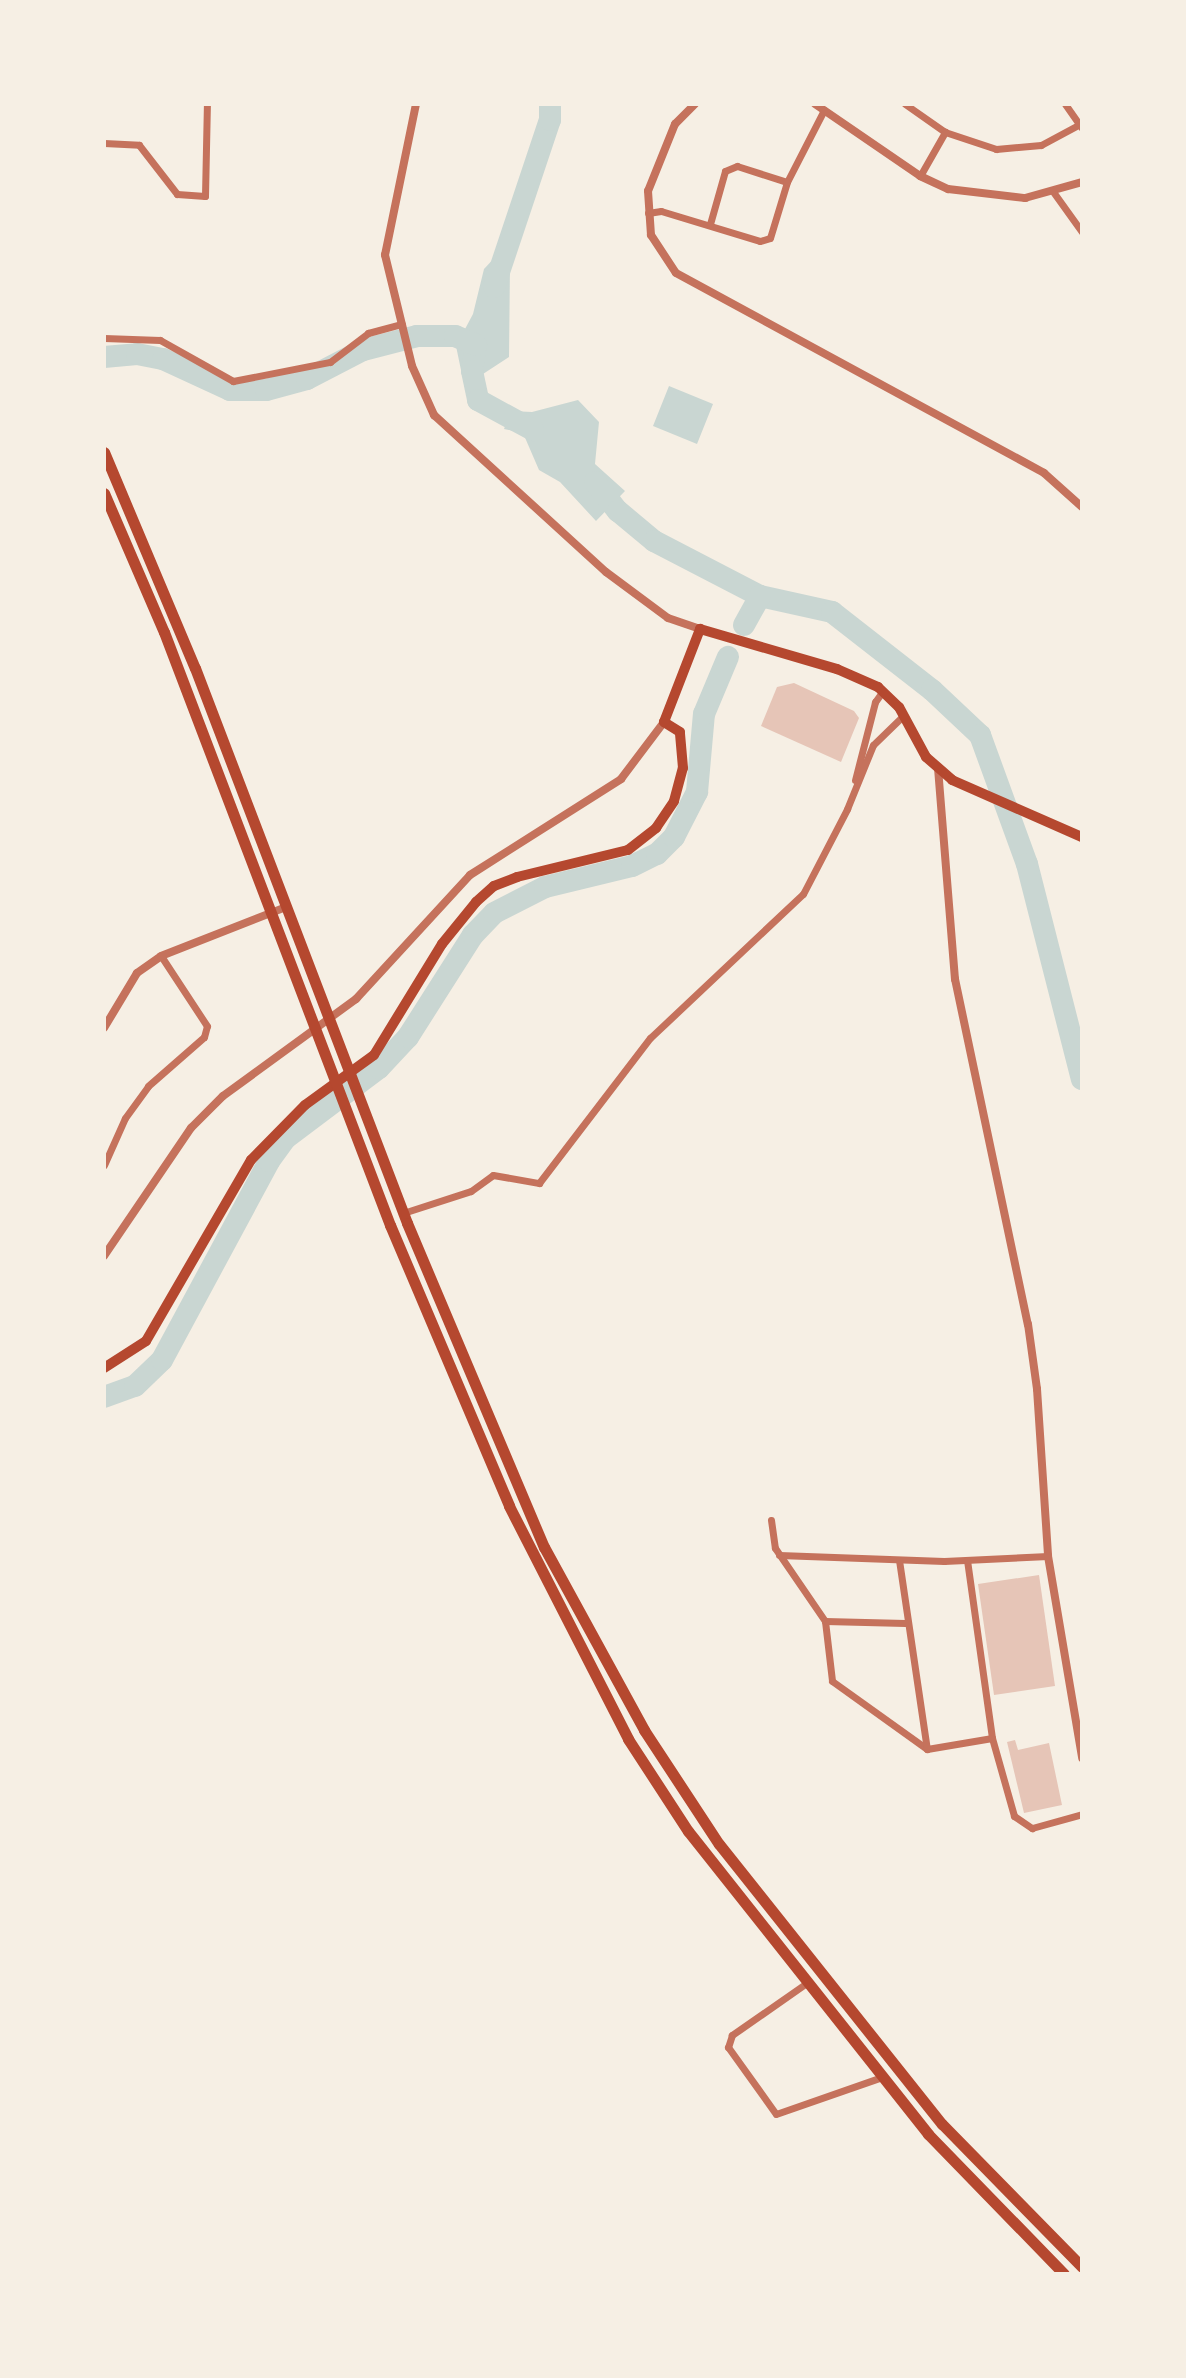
<!DOCTYPE html>
<style>
body{margin:0}
#map{position:relative;width:1186px;height:2378px;overflow:hidden;background:#f6efe4;font-family:Ubuntu,sans-serif}
div>[style]{position:absolute}
.water>*{inset:0;background:#c9d6d2}
.river>*{height:22px;margin:-11px;padding:0 11px;transform-origin:11px;border-radius:11px;background:#c9d6d2}
.building>*{inset:0;background:#e6c5b7}
.minor>*{height:7px;margin:-3.5px;padding:0 3.5px;transform-origin:3.5px;border-radius:3.5px;background:#c5725c}
.tertiary>*{height:8px;margin:-4px;padding:0 4px;transform-origin:4px;border-radius:4px;background:#c5725c}
.secondary>*{height:10px;margin:-5px;padding:0 5px;transform-origin:5px;border-radius:5px;background:#b5482f}
.primary>*{height:11px;margin:-5.5px;padding:0 5.5px;transform-origin:5.5px;border-radius:5.5px;background:#b5482f}
span{translate:-50% -50%;white-space:nowrap;text-align:center;line-height:1.15;-webkit-text-stroke:6px #f6efe4;paint-order:stroke}
.frame{position:absolute;inset:0;border:106px solid #f6efe4;pointer-events:none}
</style>
<div id="map">
<div class="water">
<div style="clip-path:polygon(499px 253px,510px 265px,509px 357px,483px 374px,462px 375px,456px 346px,473px 314px,484px 269px)"></div>
<div style="clip-path:polygon(669px 386px,713px 404px,697px 444px,653px 426px)"></div>
<div style="clip-path:polygon(578px 400px,599px 422px,595px 464px,625px 491px,596px 521px,560px 482px,539px 470px,523px 433px,504px 429px,511px 411px,532px 412px)"></div>
</div>
<div class="river">
<div style="left:494px;top:287px;width:176px;rotate:-71.5deg"></div>
<div style="left:550px;top:120px;width:16px;rotate:-90deg"></div>
<div style="left:476px;top:346px;width:25px;rotate:99deg"></div>
<div style="left:472px;top:371px;width:30px;rotate:78deg"></div>
<div style="left:478px;top:400px;width:63px;rotate:28.6deg"></div>
<div style="left:104px;top:357px;width:33px;rotate:-5deg"></div>
<div style="left:137px;top:354px;width:26px;rotate:11deg"></div>
<div style="left:163px;top:359px;width:74px;rotate:24.8deg"></div>
<div style="left:230px;top:390px;width:36px"></div>
<div style="left:266px;top:390px;width:42px;rotate:-15deg"></div>
<div style="left:307px;top:379px;width:63px;rotate:-27.4deg"></div>
<div style="left:363px;top:350px;width:56px;rotate:-14.5deg"></div>
<div style="left:417px;top:336px;width:38px"></div>
<div style="left:455px;top:336px;width:23px;rotate:23deg"></div>
<div style="left:595px;top:482px;width:37px;rotate:52deg"></div>
<div style="left:618px;top:511px;width:47px;rotate:39.8deg"></div>
<div style="left:654px;top:541px;width:119px;rotate:27.4deg"></div>
<div style="left:760px;top:596px;width:74px;rotate:12.5deg"></div>
<div style="left:832px;top:612px;width:127px;rotate:38deg"></div>
<div style="left:932px;top:690px;width:66px;rotate:43.2deg"></div>
<div style="left:980px;top:735px;width:137px;rotate:70deg"></div>
<div style="left:1027px;top:864px;width:222px;rotate:75.7deg"></div>
<div style="left:744px;top:625px;width:33px;rotate:-61deg"></div>
<div style="left:104px;top:1397px;width:33px;rotate:-20deg"></div>
<div style="left:135px;top:1386px;width:37px;rotate:-44deg"></div>
<div style="left:162px;top:1360px;width:226px;rotate:-61.7deg"></div>
<div style="left:269px;top:1161px;width:29px;rotate:-54deg"></div>
<div style="left:286px;top:1138px;width:116px;rotate:-37deg"></div>
<div style="left:379px;top:1068px;width:42px;rotate:-46.9deg"></div>
<div style="left:408px;top:1037px;width:121px;rotate:-57.5deg"></div>
<div style="left:473px;top:935px;width:30px;rotate:-46deg"></div>
<div style="left:494px;top:913px;width:57px;rotate:-27deg"></div>
<div style="left:545px;top:887px;width:89px;rotate:-13.6deg"></div>
<div style="left:632px;top:866px;width:28px;rotate:-26deg"></div>
<div style="left:657px;top:854px;width:24px;rotate:-45deg"></div>
<div style="left:674px;top:837px;width:51px;rotate:-62.9deg"></div>
<div style="left:697px;top:792px;width:78px;rotate:-84.9deg"></div>
<div style="left:704px;top:714px;width:62px;rotate:-67.2deg"></div>
</div>
<div class="building">
<div style="clip-path:polygon(794px 683px,854px 711px,859px 718px,841px 762px,761px 726px,777px 687px)"></div>
<div style="clip-path:polygon(1039px 1575px,1055px 1686px,994px 1695px,978px 1584px)"></div>
<div style="clip-path:polygon(1015px 1740px,1018px 1750px,1049px 1743px,1062px 1805px,1024px 1813px,1007px 1742px)"></div>
</div>
<div class="minor">
<div style="left:905px;top:104px;width:49px;rotate:35deg"></div>
<div style="left:945px;top:132px;width:54px;rotate:18.4deg"></div>
<div style="left:996px;top:149px;width:45px;rotate:-5.1deg"></div>
<div style="left:1041px;top:145px;width:47px;rotate:-28.2deg"></div>
<div style="left:1065px;top:104px;width:29px;rotate:55deg"></div>
<div style="left:104px;top:143px;width:35px;rotate:3deg"></div>
<div style="left:139px;top:145px;width:62px;rotate:52.2deg"></div>
<div style="left:177px;top:194px;width:28px;rotate:4deg"></div>
<div style="left:205px;top:196px;width:92px;rotate:-88.8deg"></div>
<div style="left:920px;top:176px;width:51px;rotate:-60.4deg"></div>
<div style="left:1054px;top:193px;width:48px;rotate:54.3deg"></div>
<div style="left:648px;top:213px;width:13px;rotate:-9deg"></div>
<div style="left:661px;top:211px;width:103px;rotate:16.9deg"></div>
<div style="left:760px;top:241px;width:10px;rotate:-17deg"></div>
<div style="left:770px;top:238px;width:59px;rotate:-73.1deg"></div>
<div style="left:787px;top:182px;width:81px;rotate:-62.8deg"></div>
<div style="left:710px;top:224px;width:55px;rotate:-74.2deg"></div>
<div style="left:725px;top:171px;width:13px;rotate:-23deg"></div>
<div style="left:737px;top:166px;width:52px;rotate:17.7deg"></div>
<div style="left:104px;top:338px;width:56px;rotate:2deg"></div>
<div style="left:160px;top:340px;width:84px;rotate:29.3deg"></div>
<div style="left:233px;top:381px;width:99px;rotate:-11.1deg"></div>
<div style="left:330px;top:362px;width:48px;rotate:-37.3deg"></div>
<div style="left:368px;top:333px;width:35px;rotate:-15deg"></div>
<div style="left:855px;top:780px;width:81px;rotate:-75.6deg"></div>
<div style="left:875px;top:702px;width:12px;rotate:-55deg"></div>
<div style="left:104px;top:1165px;width:51px;rotate:-65.9deg"></div>
<div style="left:125px;top:1118px;width:39px;rotate:-54deg"></div>
<div style="left:148px;top:1086px;width:74px;rotate:-41.2deg"></div>
<div style="left:204px;top:1037px;width:11px;rotate:-75deg"></div>
<div style="left:207px;top:1026px;width:84px;rotate:-123.3deg"></div>
<div style="left:403px;top:1213px;width:71px;rotate:-17.9deg"></div>
<div style="left:471px;top:1191px;width:27px;rotate:-36deg"></div>
<div style="left:493px;top:1175px;width:47px;rotate:9.9deg"></div>
<div style="left:539px;top:1183px;width:183px;rotate:-52.6deg"></div>
<div style="left:650px;top:1038px;width:210px;rotate:-43.3deg"></div>
<div style="left:803px;top:894px;width:96px;rotate:-62.6deg"></div>
<div style="left:847px;top:809px;width:69px;rotate:-67.9deg"></div>
<div style="left:873px;top:745px;width:43px;rotate:-44.1deg"></div>
<div style="left:771px;top:1520px;width:28px;rotate:82deg"></div>
<div style="left:775px;top:1548px;width:88px;rotate:55.6deg"></div>
<div style="left:825px;top:1621px;width:60px;rotate:83.3deg"></div>
<div style="left:832px;top:1681px;width:117px;rotate:35.6deg"></div>
<div style="left:927px;top:1749px;width:66px;rotate:-9.6deg"></div>
<div style="left:779px;top:1555px;width:165px;rotate:2.1deg"></div>
<div style="left:944px;top:1561px;width:104px;rotate:-2.8deg"></div>
<div style="left:899px;top:1560px;width:191px;rotate:81.6deg"></div>
<div style="left:967px;top:1560px;width:180px;rotate:82deg"></div>
<div style="left:992px;top:1738px;width:81px;rotate:74.2deg"></div>
<div style="left:1014px;top:1816px;width:22px;rotate:34deg"></div>
<div style="left:1032px;top:1828px;width:52px;rotate:-15.6deg"></div>
<div style="left:825px;top:1621px;width:80px;rotate:1.4deg"></div>
<div style="left:808px;top:1982px;width:93px;rotate:145.1deg"></div>
<div style="left:732px;top:2035px;width:13px;rotate:108deg"></div>
<div style="left:728px;top:2047px;width:82px;rotate:54.4deg"></div>
<div style="left:776px;top:2114px;width:112px;rotate:-19.2deg"></div>
</div>
<div class="tertiary">
<div style="left:416px;top:104px;width:154px;rotate:101.6deg"></div>
<div style="left:385px;top:255px;width:114px;rotate:76.3deg"></div>
<div style="left:412px;top:366px;width:54px;rotate:65.8deg"></div>
<div style="left:434px;top:415px;width:233px;rotate:42.4deg"></div>
<div style="left:606px;top:572px;width:77px;rotate:36.6deg"></div>
<div style="left:668px;top:618px;width:34px;rotate:19deg"></div>
<div style="left:695px;top:104px;width:28px;rotate:135deg"></div>
<div style="left:675px;top:124px;width:72px;rotate:111.9deg"></div>
<div style="left:648px;top:191px;width:44px;rotate:86.1deg"></div>
<div style="left:651px;top:235px;width:45px;rotate:56.7deg"></div>
<div style="left:676px;top:273px;width:419px;rotate:28.5deg"></div>
<div style="left:1044px;top:473px;width:51px;rotate:41.8deg"></div>
<div style="left:815px;top:104px;width:127px;rotate:34.4deg"></div>
<div style="left:920px;top:176px;width:31px;rotate:25deg"></div>
<div style="left:948px;top:189px;width:78px;rotate:6.7deg"></div>
<div style="left:1025px;top:198px;width:59px;rotate:-15.7deg"></div>
<div style="left:938px;top:768px;width:212px;rotate:85.4deg"></div>
<div style="left:955px;top:979px;width:353px;rotate:78.1deg"></div>
<div style="left:1028px;top:1324px;width:66px;rotate:82.1deg"></div>
<div style="left:1037px;top:1389px;width:167px;rotate:86.2deg"></div>
<div style="left:1048px;top:1556px;width:205px;rotate:80.4deg"></div>
<div style="left:104px;top:1028px;width:64px;rotate:-59deg"></div>
<div style="left:137px;top:973px;width:29px;rotate:-35deg"></div>
<div style="left:161px;top:956px;width:134px;rotate:-21.4deg"></div>
<div style="left:104px;top:1256px;width:155px;rotate:-55.8deg"></div>
<div style="left:191px;top:1128px;width:45px;rotate:-45deg"></div>
<div style="left:223px;top:1096px;width:165px;rotate:-36.1deg"></div>
<div style="left:356px;top:999px;width:168px;rotate:-47.4deg"></div>
<div style="left:470px;top:875px;width:179px;rotate:-32.4deg"></div>
<div style="left:621px;top:779px;width:71px;rotate:-53deg"></div>
</div>
<div class="secondary">
<div style="left:104px;top:1368px;width:50px;rotate:-32.7deg"></div>
<div style="left:146px;top:1341px;width:209px;rotate:-59.9deg"></div>
<div style="left:251px;top:1160px;width:77px;rotate:-45.5deg"></div>
<div style="left:305px;top:1105px;width:85px;rotate:-35.9deg"></div>
<div style="left:374px;top:1055px;width:130px;rotate:-58.5deg"></div>
<div style="left:442px;top:944px;width:54px;rotate:-51deg"></div>
<div style="left:476px;top:902px;width:24px;rotate:-42deg"></div>
<div style="left:494px;top:886px;width:25px;rotate:-21deg"></div>
<div style="left:517px;top:877px;width:114px;rotate:-13.7deg"></div>
<div style="left:628px;top:850px;width:36px;rotate:-38deg"></div>
<div style="left:656px;top:828px;width:32px;rotate:-56deg"></div>
<div style="left:674px;top:801px;width:34px;rotate:-75deg"></div>
<div style="left:683px;top:768px;width:36px;rotate:-95deg"></div>
<div style="left:680px;top:732px;width:19px;rotate:-148deg"></div>
<div style="left:664px;top:722px;width:100px;rotate:-68.8deg"></div>
<div style="left:700px;top:629px;width:143px;rotate:16.3deg"></div>
<div style="left:837px;top:669px;width:45px;rotate:23.7deg"></div>
<div style="left:878px;top:687px;width:29px;rotate:44deg"></div>
<div style="left:899px;top:707px;width:57px;rotate:61.6deg"></div>
<div style="left:926px;top:757px;width:35px;rotate:41deg"></div>
<div style="left:952px;top:780px;width:142px;rotate:23.7deg"></div>
</div>
<div class="primary">
<div style="left:104px;top:452px;width:234px;rotate:67.2deg"></div>
<div style="left:195px;top:668px;width:594px;rotate:69.09deg"></div>
<div style="left:407px;top:1223px;width:352px;rotate:67.1deg"></div>
<div style="left:544px;top:1547px;width:209px;rotate:61.3deg"></div>
<div style="left:644px;top:1730px;width:136px;rotate:56.7deg"></div>
<div style="left:719px;top:1844px;width:358px;rotate:51.5deg"></div>
<div style="left:942px;top:2124px;width:200px;rotate:45.6deg"></div>
<div style="left:104px;top:493px;width:151px;rotate:66.7deg"></div>
<div style="left:164px;top:632px;width:635px;rotate:69.14deg"></div>
<div style="left:390px;top:1225px;width:305px;rotate:67deg"></div>
<div style="left:509px;top:1506px;width:262px;rotate:62.9deg"></div>
<div style="left:628px;top:1739px;width:110px;rotate:56.9deg"></div>
<div style="left:688px;top:1831px;width:387px;rotate:51.6deg"></div>
<div style="left:928px;top:2134px;width:195px;rotate:45.8deg"></div>
</div>
<div class="frame"></div>
</div>
